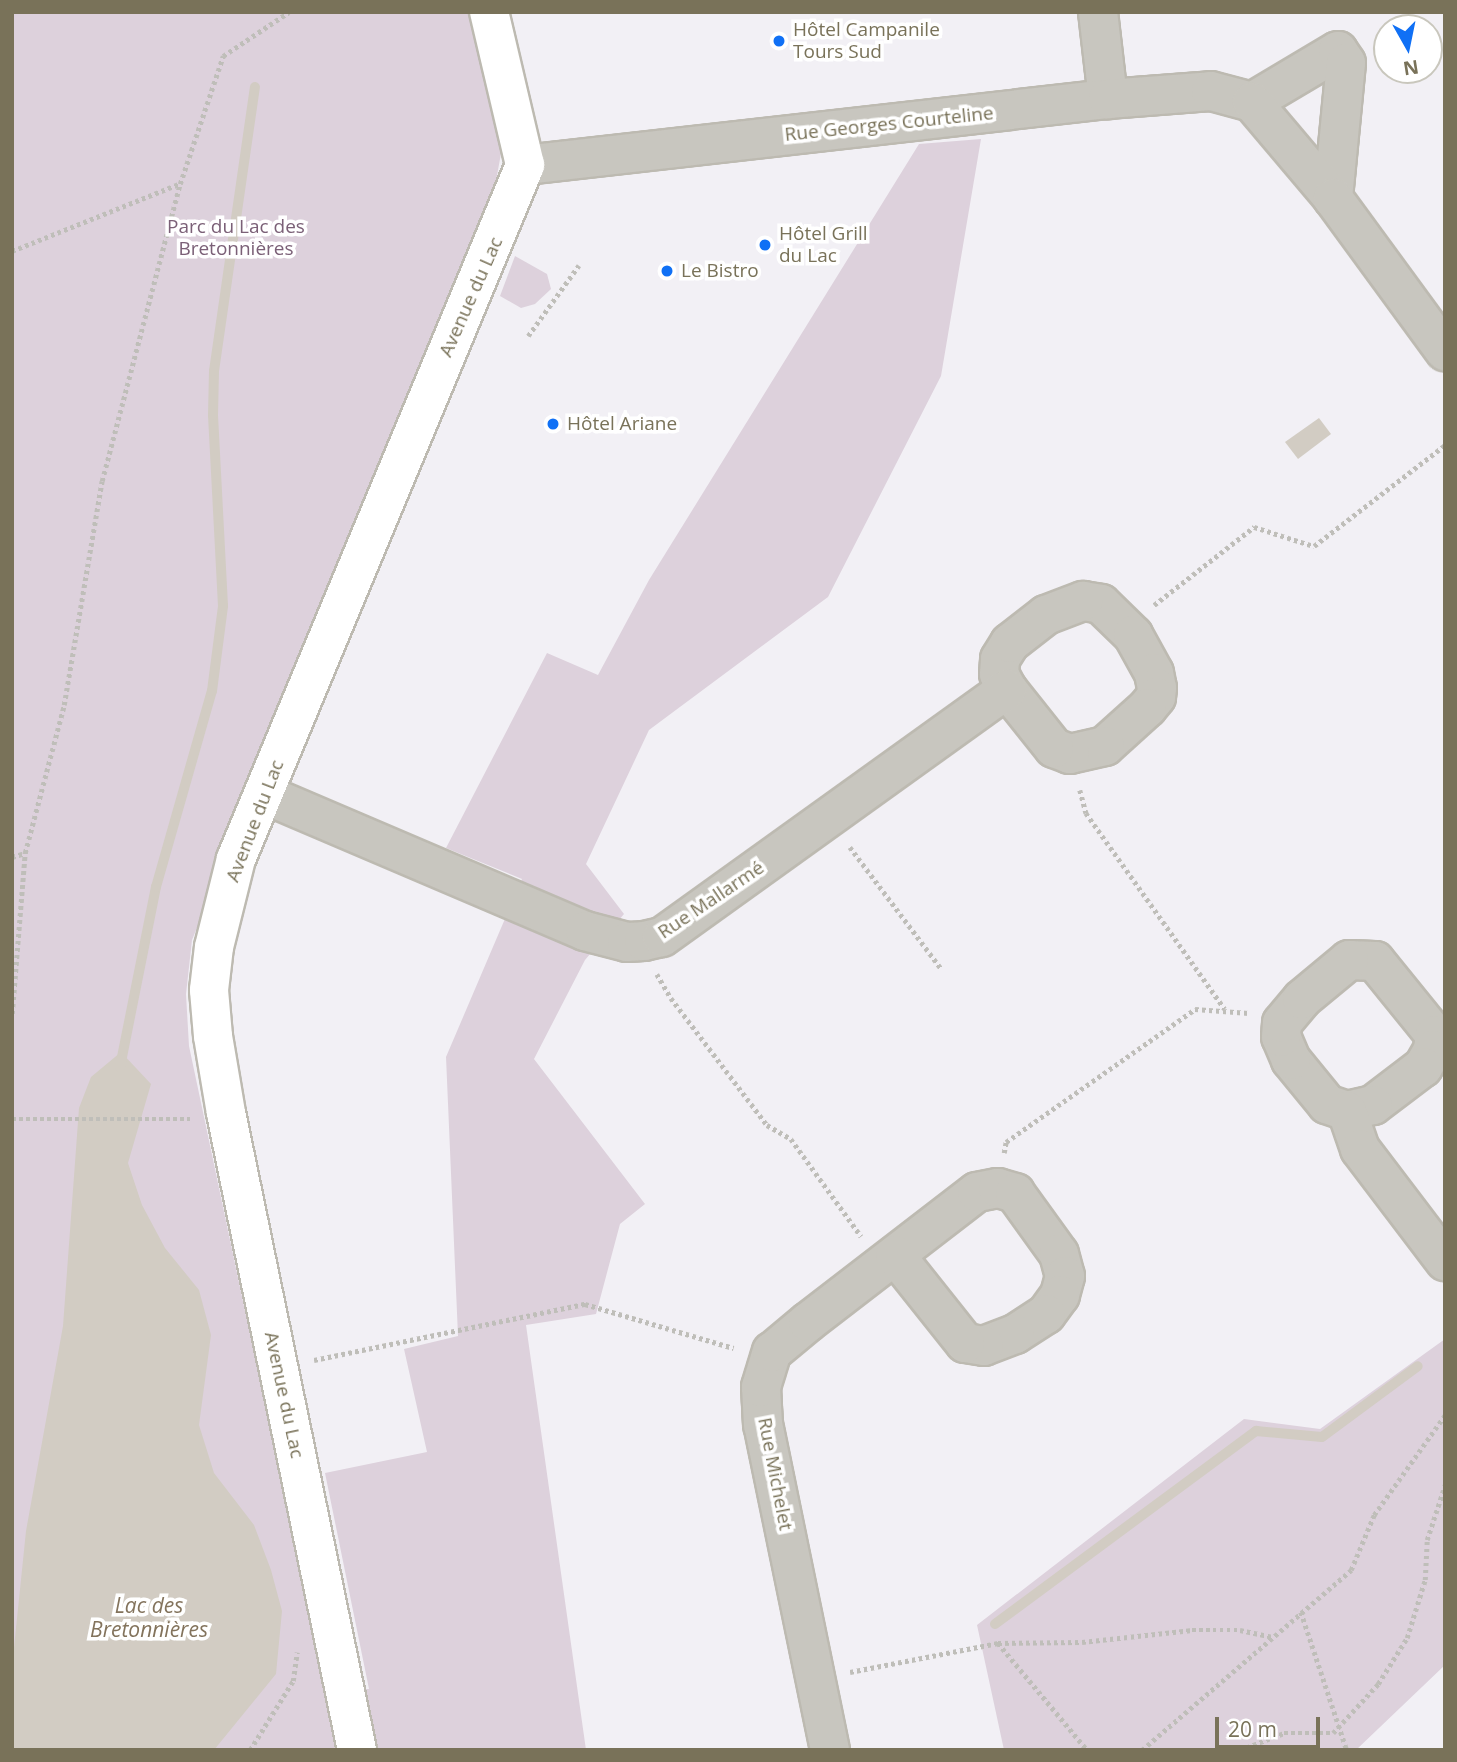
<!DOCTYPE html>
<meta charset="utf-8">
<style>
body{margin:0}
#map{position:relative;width:1457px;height:1762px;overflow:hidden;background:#f2f0f5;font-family:"Open Sans",sans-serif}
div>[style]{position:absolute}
.green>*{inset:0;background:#ddd1dc}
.water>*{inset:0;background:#d2ccc3}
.stream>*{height:10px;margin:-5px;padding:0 5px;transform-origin:5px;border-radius:5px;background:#d2ccc3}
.path>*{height:4.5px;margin-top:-2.25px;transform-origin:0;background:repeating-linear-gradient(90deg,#bfbeb9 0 3.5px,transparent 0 7px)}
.roads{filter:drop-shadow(2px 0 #bdbab1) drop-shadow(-2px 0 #bdbab1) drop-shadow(0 2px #bdbab1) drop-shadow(0 -2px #bdbab1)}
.street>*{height:38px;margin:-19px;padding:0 19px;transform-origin:19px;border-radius:19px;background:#c8c6bf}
.secondary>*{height:38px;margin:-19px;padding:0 19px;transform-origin:19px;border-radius:19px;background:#fff}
.dots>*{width:19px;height:19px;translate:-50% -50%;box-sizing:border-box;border:4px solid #fff;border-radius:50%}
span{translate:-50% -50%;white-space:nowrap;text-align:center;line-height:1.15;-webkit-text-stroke:7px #fff;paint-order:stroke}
.poi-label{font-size:19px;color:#797259}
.left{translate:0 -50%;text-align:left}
.street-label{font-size:19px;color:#797259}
.park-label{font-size:19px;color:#7b6077}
.water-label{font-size:21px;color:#83735c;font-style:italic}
.frame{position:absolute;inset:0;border:14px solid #797259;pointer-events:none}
.north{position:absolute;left:1373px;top:14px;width:70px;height:70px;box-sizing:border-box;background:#fff;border:2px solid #c9c7bd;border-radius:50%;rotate:171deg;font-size:19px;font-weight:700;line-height:28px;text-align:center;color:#797259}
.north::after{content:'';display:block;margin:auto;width:24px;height:32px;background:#1070f5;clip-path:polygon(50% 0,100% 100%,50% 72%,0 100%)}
.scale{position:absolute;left:1215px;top:1717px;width:105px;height:32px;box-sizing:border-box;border:4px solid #797259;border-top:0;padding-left:9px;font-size:21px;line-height:24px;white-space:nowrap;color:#797259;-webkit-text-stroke:5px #fff;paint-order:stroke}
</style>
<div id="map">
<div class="green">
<div style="clip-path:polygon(12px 12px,498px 12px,504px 137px,492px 203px,192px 940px,186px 994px,189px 1046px,325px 1689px,369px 1689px,325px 1473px,427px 1452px,404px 1349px,458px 1336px,446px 1057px,522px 879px,446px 848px,547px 653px,598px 675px,649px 580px,919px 144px,981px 139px,941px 376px,828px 597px,649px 730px,586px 864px,624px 914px,585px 960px,534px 1059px,645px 1204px,620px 1224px,596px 1314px,526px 1325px,586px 1750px,12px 1750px)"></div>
<div style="clip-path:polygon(515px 256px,547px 274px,551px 289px,535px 304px,521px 308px,500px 296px)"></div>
<div style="clip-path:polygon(1445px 1339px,1445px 1665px,1356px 1750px,1004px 1750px,977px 1625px,1244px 1419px,1320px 1429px)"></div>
</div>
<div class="water">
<div style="clip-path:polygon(1319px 418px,1331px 434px,1298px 459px,1285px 442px)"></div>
<div style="clip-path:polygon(121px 1052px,151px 1084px,128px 1163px,142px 1205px,165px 1248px,199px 1290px,211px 1335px,199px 1425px,214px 1473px,254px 1525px,271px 1570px,282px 1611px,276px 1674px,214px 1750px,12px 1750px,12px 1667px,26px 1531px,63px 1326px,79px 1108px,91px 1077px)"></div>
</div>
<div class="stream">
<div style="left:120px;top:1067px;width:184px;rotate:-78.7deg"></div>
<div style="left:156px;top:887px;width:204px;rotate:-74.1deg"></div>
<div style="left:212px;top:691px;width:86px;rotate:-82.6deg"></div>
<div style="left:223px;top:606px;width:191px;rotate:-93deg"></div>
<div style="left:213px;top:415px;width:44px;rotate:-88.7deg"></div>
<div style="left:214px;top:371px;width:287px;rotate:-81.8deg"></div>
<div style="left:995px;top:1624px;width:325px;rotate:-36.5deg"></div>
<div style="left:1256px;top:1431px;width:66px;rotate:5.2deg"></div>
<div style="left:1322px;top:1437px;width:119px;rotate:-36.5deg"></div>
</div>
<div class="path">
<div style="left:12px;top:251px;width:180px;rotate:-21.9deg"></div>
<div style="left:528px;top:336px;width:87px;rotate:-54.3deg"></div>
<div style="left:1154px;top:605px;width:127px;rotate:-38deg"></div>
<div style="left:1254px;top:527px;width:63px;rotate:17.6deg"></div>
<div style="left:1314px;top:546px;width:165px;rotate:-37.6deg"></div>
<div style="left:1080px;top:790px;width:24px;rotate:75deg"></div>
<div style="left:1086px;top:813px;width:240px;rotate:54.7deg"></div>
<div style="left:850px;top:847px;width:151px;rotate:53.1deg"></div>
<div style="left:12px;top:857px;width:14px;rotate:-17deg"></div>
<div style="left:657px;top:974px;width:28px;rotate:60deg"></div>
<div style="left:671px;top:998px;width:159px;rotate:52.9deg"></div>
<div style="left:767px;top:1125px;width:28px;rotate:30deg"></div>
<div style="left:791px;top:1139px;width:120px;rotate:54.2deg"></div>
<div style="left:12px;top:1014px;width:162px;rotate:-85.4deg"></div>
<div style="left:25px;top:853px;width:153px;rotate:-75.2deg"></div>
<div style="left:64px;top:705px;width:227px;rotate:-80.4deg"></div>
<div style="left:102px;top:481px;width:307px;rotate:-75.3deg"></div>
<div style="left:180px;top:184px;width:135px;rotate:-71.4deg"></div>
<div style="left:223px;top:56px;width:79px;rotate:-33.7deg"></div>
<div style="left:12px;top:1119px;width:178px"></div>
<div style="left:1004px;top:1153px;width:11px;rotate:-80deg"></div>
<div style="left:1006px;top:1142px;width:231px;rotate:-35.1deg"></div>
<div style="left:1195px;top:1009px;width:54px;rotate:4.2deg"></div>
<div style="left:314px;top:1360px;width:277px;rotate:-11.7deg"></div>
<div style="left:585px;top:1304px;width:155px;rotate:16.5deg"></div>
<div style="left:1301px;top:1612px;width:145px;rotate:71.6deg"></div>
<div style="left:998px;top:1643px;width:139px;rotate:50.2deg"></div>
<div style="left:850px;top:1672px;width:151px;rotate:-11.1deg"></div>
<div style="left:998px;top:1643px;width:84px;rotate:-0.7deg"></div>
<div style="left:1082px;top:1642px;width:111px;rotate:-6.2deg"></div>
<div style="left:1192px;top:1630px;width:48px"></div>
<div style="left:1240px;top:1630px;width:33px;rotate:12deg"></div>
<div style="left:250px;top:1750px;width:81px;rotate:-58.1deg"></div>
<div style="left:293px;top:1681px;width:29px;rotate:-82deg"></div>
<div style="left:1142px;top:1750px;width:276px;rotate:-40.7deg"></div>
<div style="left:1351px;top:1570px;width:60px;rotate:-67.3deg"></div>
<div style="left:1374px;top:1515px;width:123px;rotate:-54.6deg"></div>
<div style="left:1240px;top:1750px;width:47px;rotate:-21.1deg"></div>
<div style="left:1284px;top:1733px;width:49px"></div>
<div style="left:1333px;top:1733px;width:67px;rotate:-47.4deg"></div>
<div style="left:1378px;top:1684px;width:54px;rotate:-57.8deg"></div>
<div style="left:1407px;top:1638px;width:61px;rotate:-72.8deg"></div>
<div style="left:1425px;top:1580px;width:40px;rotate:-87.1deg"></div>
<div style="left:1427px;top:1540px;width:58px;rotate:-71.9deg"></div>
</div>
<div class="roads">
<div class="street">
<div style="left:1098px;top:12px;width:88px;rotate:83.4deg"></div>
<div style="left:1252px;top:102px;width:100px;rotate:-30.7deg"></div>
<div style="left:1338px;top:51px;width:14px;rotate:56deg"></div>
<div style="left:1346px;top:63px;width:136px;rotate:95.5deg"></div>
<div style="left:525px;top:165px;width:587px;rotate:-6.46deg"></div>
<div style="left:1108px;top:99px;width:103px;rotate:-4.4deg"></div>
<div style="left:1211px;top:91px;width:42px;rotate:15deg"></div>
<div style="left:1252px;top:102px;width:126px;rotate:49.8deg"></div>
<div style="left:1333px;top:198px;width:190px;rotate:53.8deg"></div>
<div style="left:1083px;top:601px;width:18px;rotate:9deg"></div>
<div style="left:1101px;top:604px;width:45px;rotate:44.1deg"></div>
<div style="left:1133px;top:635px;width:43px;rotate:61.1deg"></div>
<div style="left:1154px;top:673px;width:15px;rotate:79deg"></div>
<div style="left:1157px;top:688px;width:9px;rotate:96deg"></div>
<div style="left:1156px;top:697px;width:14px;rotate:129deg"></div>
<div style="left:1147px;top:708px;width:57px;rotate:137.9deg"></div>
<div style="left:1105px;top:746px;width:36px;rotate:167deg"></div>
<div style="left:1070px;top:754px;width:17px;rotate:-159deg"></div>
<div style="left:1054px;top:748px;width:75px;rotate:-128.5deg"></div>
<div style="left:1007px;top:689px;width:17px;rotate:-118deg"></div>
<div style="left:999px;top:674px;width:15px;rotate:-86deg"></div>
<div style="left:1000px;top:659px;width:19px;rotate:-58deg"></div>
<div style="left:1010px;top:643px;width:46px;rotate:-37.9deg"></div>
<div style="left:1046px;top:615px;width:40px;rotate:-21deg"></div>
<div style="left:264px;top:794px;width:349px;rotate:23.1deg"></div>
<div style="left:585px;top:931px;width:43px;rotate:14.7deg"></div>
<div style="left:627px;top:942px;width:17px;rotate:-3deg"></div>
<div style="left:644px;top:941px;width:18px;rotate:-13deg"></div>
<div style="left:662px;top:937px;width:425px;rotate:-35.7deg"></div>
<div style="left:1349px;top:960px;width:26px;rotate:2deg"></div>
<div style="left:1375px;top:961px;width:95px;rotate:51deg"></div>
<div style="left:1435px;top:1035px;width:15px;rotate:98deg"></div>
<div style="left:1433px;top:1050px;width:20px;rotate:120deg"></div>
<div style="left:1423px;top:1067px;width:63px;rotate:142.8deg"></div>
<div style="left:1373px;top:1105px;width:27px;rotate:167deg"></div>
<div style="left:1347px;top:1111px;width:21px;rotate:-161deg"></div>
<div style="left:1327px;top:1104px;width:57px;rotate:-129.3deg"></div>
<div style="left:1291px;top:1060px;width:25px;rotate:-113deg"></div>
<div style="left:1281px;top:1037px;width:14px;rotate:-86deg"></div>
<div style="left:1282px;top:1023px;width:31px;rotate:-50deg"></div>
<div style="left:1302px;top:999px;width:61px;rotate:-39.7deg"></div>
<div style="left:1347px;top:1111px;width:40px;rotate:71.1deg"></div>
<div style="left:1360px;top:1149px;width:141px;rotate:52.8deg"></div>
<div style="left:830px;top:1750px;width:332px;rotate:-101.6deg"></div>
<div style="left:763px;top:1425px;width:38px;rotate:-93deg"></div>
<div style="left:761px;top:1387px;width:37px;rotate:-73deg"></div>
<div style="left:772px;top:1352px;width:47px;rotate:-39.8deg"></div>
<div style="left:808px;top:1322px;width:213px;rotate:-37.6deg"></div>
<div style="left:977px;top:1192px;width:21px;rotate:-11deg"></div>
<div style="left:998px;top:1188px;width:18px;rotate:16deg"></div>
<div style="left:1015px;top:1193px;width:75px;rotate:54.2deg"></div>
<div style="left:1059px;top:1254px;width:23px;rotate:75deg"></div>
<div style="left:1065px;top:1276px;width:20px;rotate:105deg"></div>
<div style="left:1060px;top:1295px;width:24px;rotate:126deg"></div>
<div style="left:1046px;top:1314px;width:37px;rotate:147deg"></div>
<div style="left:1015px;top:1334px;width:33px;rotate:159deg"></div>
<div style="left:984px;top:1346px;width:19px;rotate:-171deg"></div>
<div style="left:965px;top:1343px;width:112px;rotate:-128.5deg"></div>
</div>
<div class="secondary">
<div style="left:357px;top:1750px;width:650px;rotate:-101.62deg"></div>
<div style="left:226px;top:1113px;width:78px;rotate:-99.6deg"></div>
<div style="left:213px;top:1036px;width:46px;rotate:-95deg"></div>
<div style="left:209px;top:990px;width:43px;rotate:-83.4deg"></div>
<div style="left:214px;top:947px;width:91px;rotate:-76deg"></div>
<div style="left:236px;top:859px;width:752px;rotate:-67.39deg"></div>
<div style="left:525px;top:165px;width:157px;rotate:-103.2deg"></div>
</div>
</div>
<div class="dots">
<div style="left:779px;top:41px;background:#1070f5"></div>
<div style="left:765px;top:245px;background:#1070f5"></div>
<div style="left:667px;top:271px;background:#1070f5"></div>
<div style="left:553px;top:424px;background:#1070f5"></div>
</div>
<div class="poi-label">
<span class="left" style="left:793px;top:41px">Hôtel Campanile<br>Tours Sud</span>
<span class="left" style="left:779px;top:245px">Hôtel Grill<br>du Lac</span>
<span class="left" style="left:681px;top:271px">Le Bistro</span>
<span class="left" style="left:567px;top:424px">Hôtel Ariane</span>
</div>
<div class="street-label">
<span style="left:889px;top:124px;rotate:-6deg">Rue Georges Courteline</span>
<span style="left:471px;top:297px;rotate:-66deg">Avenue du Lac</span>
<span style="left:255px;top:821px;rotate:-69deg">Avenue du Lac</span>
<span style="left:711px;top:900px;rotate:-34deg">Rue Mallarmé</span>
<span style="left:284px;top:1395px;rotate:78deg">Avenue du Lac</span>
<span style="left:775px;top:1474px;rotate:79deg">Rue Michelet</span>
</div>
<div class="park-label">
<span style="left:236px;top:238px">Parc du Lac des<br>Bretonnières</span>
</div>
<div class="water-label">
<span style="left:149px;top:1617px">Lac des<br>Bretonnières</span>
</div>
<div class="frame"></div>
<div class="north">N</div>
<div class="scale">20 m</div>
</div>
